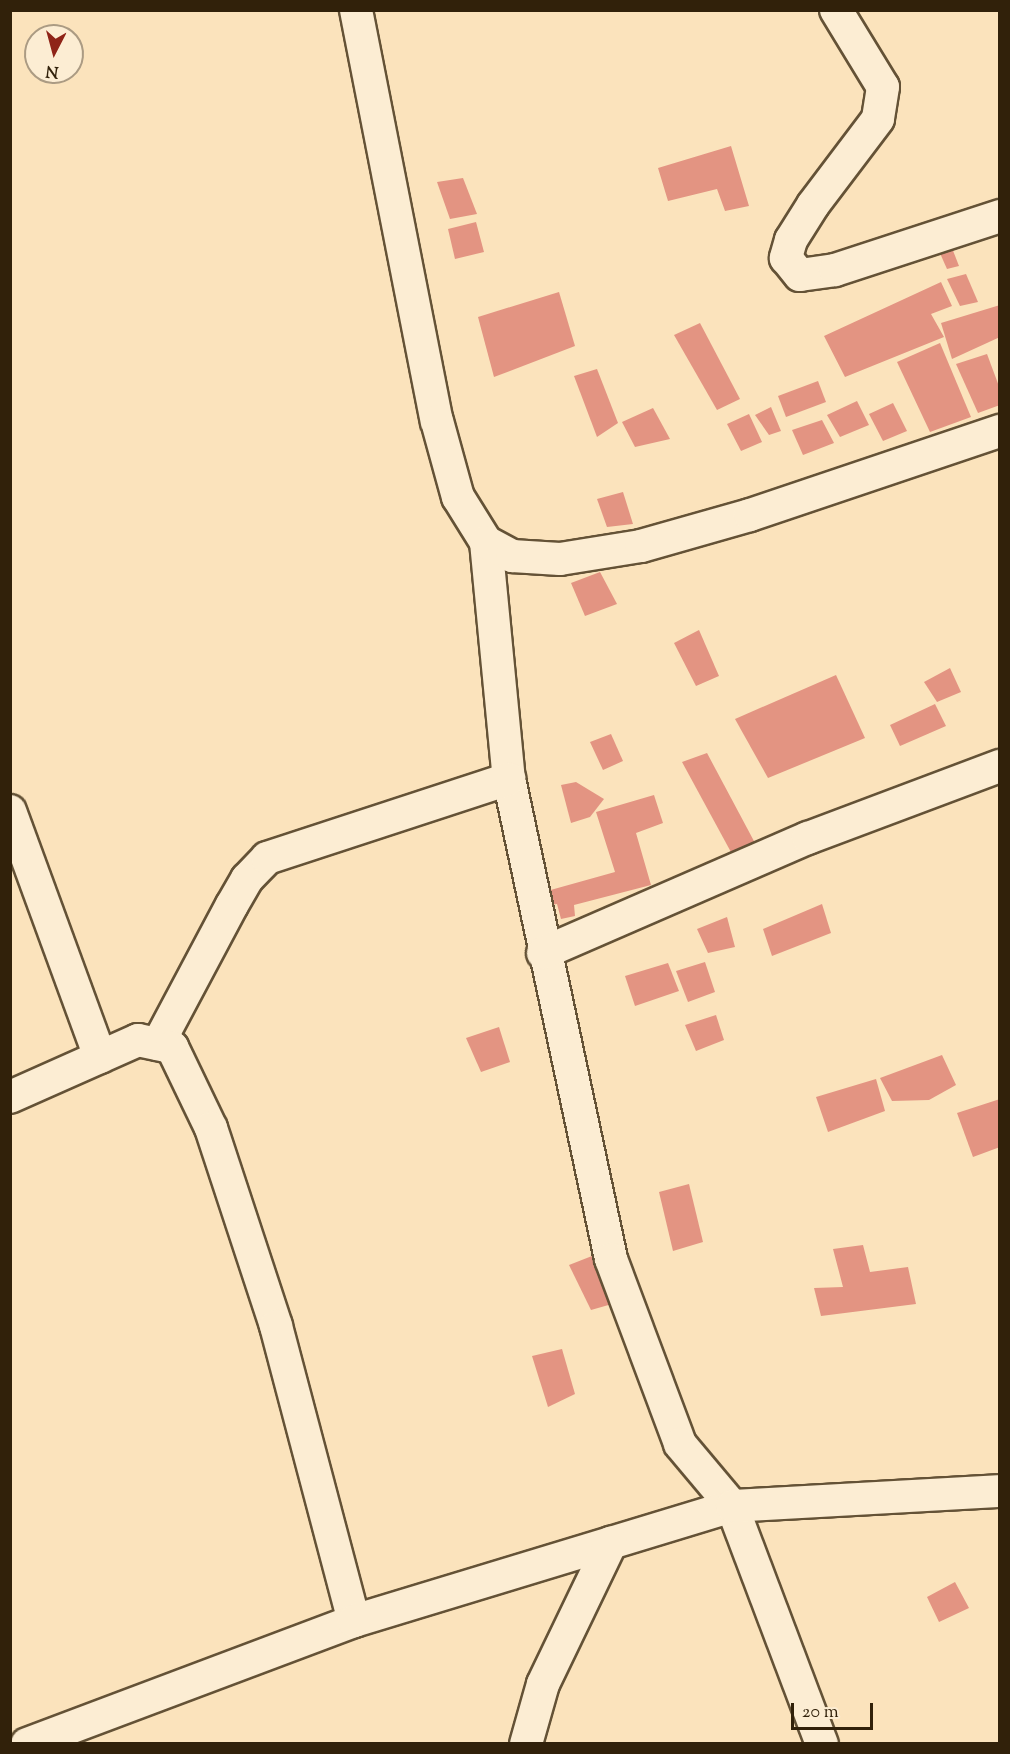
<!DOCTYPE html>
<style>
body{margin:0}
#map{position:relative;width:1010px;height:1754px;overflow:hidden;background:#fbe3bc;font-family:"Sorts Mill Goudy",serif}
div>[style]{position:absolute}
.building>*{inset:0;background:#e39482}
.roads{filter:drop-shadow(2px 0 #645236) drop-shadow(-2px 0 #645236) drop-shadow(0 2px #645236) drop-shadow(0 -2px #645236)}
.minor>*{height:32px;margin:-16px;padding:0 16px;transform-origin:16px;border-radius:16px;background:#fcedd3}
span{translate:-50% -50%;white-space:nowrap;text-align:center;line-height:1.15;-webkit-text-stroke:4.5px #fcedd3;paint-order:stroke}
.frame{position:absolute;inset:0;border:12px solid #31210a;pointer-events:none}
.north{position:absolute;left:24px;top:24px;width:60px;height:60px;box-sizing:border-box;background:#fcedd3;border:2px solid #ab9b83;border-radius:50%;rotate:186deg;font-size:16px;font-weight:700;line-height:24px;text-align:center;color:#31210a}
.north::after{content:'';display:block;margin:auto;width:21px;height:27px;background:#8f2418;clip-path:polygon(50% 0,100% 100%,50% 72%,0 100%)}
.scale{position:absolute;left:791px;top:1703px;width:82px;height:27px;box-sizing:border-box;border:3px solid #31210a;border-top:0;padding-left:8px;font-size:18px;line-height:21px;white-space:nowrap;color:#31210a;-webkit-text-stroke:4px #fcedd3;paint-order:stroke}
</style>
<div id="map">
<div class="building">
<div style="clip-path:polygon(731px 146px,749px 206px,725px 211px,717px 189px,668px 201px,658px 168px)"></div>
<div style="clip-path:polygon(463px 178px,477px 214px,450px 219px,437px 182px)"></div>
<div style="clip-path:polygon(476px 222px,484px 252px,455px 259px,448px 229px)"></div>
<div style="clip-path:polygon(952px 248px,959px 266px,947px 269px,939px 251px)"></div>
<div style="clip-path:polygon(966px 274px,978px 302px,960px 306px,947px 279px)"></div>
<div style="clip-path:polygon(941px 282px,952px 306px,931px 314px,944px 337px,845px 377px,824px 336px)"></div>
<div style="clip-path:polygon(559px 292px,575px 346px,494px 377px,478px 317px)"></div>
<div style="clip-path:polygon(1000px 305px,1000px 337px,952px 359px,941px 323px)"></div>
<div style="clip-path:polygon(700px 323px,740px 399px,717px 410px,674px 335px)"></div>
<div style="clip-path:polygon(940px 343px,971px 417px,930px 432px,897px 362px)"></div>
<div style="clip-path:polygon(987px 354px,1000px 389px,1000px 405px,978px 413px,956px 364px)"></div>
<div style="clip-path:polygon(597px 369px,618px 423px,597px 437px,574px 376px)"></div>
<div style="clip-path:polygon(818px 381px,826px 402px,786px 417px,778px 396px)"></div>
<div style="clip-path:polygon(857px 401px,869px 425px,840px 437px,827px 415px)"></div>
<div style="clip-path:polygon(893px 403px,907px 431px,883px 441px,869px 414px)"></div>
<div style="clip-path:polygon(771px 407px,781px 431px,769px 435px,755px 415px)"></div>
<div style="clip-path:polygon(653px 408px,670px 439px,635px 447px,622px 422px)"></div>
<div style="clip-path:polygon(749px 414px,762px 442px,741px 451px,727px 424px)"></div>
<div style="clip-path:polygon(822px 420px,834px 443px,803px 455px,792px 430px)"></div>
<div style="clip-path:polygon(623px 492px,633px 524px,607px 527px,597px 499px)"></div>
<div style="clip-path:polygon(600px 572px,617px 604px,585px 616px,571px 583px)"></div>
<div style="clip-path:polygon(699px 630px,719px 676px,696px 686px,674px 643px)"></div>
<div style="clip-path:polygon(950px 668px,961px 692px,937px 702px,924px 682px)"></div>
<div style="clip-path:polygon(836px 675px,865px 738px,768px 778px,735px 719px)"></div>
<div style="clip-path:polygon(935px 704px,946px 726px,900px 746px,890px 725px)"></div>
<div style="clip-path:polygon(611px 734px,623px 761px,603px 770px,590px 742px)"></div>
<div style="clip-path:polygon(707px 753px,755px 843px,732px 854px,682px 762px)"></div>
<div style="clip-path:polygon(576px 782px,604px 799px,590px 817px,571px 823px,561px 785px)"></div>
<div style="clip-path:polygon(654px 795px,663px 823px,636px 833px,651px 885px,574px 905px,575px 916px,561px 919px,557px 904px,551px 905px,547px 891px,615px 872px,596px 812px)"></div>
<div style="clip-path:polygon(822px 904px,831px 933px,772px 956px,763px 929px)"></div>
<div style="clip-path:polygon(727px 917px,735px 947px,708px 953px,697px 929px)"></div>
<div style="clip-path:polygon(705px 962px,715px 992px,688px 1002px,676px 971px)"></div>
<div style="clip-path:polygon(668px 963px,679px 991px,635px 1006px,625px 976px)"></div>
<div style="clip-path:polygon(716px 1015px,724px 1040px,696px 1051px,685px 1025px)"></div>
<div style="clip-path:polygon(499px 1027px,510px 1062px,481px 1072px,466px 1038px)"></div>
<div style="clip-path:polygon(942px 1055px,956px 1085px,929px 1100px,892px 1101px,880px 1078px)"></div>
<div style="clip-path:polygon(876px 1079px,885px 1111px,828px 1132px,816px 1097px)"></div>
<div style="clip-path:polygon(1000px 1099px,1000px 1147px,973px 1157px,957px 1113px)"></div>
<div style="clip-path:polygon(689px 1184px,703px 1242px,673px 1251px,659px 1192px)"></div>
<div style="clip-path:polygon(863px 1245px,870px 1272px,908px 1267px,916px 1304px,821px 1316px,814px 1288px,843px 1287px,833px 1249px)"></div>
<div style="clip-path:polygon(592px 1256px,612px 1304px,591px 1310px,569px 1265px)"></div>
<div style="clip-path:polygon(562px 1349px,575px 1394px,548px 1407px,532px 1356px)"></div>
<div style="clip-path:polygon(955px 1582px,969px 1608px,939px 1622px,927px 1597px)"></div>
</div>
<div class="roads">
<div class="minor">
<div style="left:356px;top:10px;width:419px;rotate:78.9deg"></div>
<div style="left:437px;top:421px;width:79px;rotate:74.6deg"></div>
<div style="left:458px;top:497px;width:53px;rotate:58.1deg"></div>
<div style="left:486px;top:542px;width:238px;rotate:84.5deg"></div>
<div style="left:509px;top:779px;width:491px;rotate:78deg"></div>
<div style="left:611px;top:1259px;width:197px;rotate:69.5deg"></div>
<div style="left:680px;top:1444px;width:81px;rotate:50deg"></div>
<div style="left:732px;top:1506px;width:254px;rotate:69.3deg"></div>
<div style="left:836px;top:10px;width:90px;rotate:58.6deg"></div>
<div style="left:883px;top:87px;width:32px;rotate:99deg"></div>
<div style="left:878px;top:119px;width:108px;rotate:127.1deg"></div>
<div style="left:813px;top:205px;width:41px;rotate:122.2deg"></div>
<div style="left:791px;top:240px;width:19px;rotate:106deg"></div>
<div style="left:786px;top:258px;width:22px;rotate:51deg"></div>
<div style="left:800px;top:275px;width:35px;rotate:-8deg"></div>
<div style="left:835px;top:270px;width:174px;rotate:-18.1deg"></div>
<div style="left:486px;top:542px;width:30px;rotate:28deg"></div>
<div style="left:512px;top:556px;width:48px;rotate:3.6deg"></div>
<div style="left:560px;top:559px;width:82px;rotate:-9.1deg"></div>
<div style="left:641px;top:546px;width:113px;rotate:-15.9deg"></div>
<div style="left:750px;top:515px;width:264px;rotate:-18.6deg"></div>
<div style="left:10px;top:811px;width:262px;rotate:69.9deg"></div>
<div style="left:543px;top:953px;width:289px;rotate:-23.5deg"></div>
<div style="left:808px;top:838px;width:205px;rotate:-20.6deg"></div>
<div style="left:158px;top:1044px;width:157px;rotate:-62deg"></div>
<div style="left:232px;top:905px;width:30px;rotate:-60deg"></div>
<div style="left:247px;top:879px;width:29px;rotate:-46deg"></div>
<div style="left:267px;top:858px;width:255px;rotate:-18.1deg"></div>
<div style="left:10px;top:1097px;width:140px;rotate:-24deg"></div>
<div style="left:138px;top:1040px;width:35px;rotate:12deg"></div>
<div style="left:172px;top:1047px;width:90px;rotate:64.3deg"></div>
<div style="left:211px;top:1128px;width:208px;rotate:71.8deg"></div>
<div style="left:276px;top:1326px;width:305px;rotate:75.2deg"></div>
<div style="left:27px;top:1744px;width:349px;rotate:-20.6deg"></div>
<div style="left:354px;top:1621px;width:395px;rotate:-16.9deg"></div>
<div style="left:732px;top:1506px;width:268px;rotate:-3.2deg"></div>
<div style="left:526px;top:1744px;width:62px;rotate:-74.2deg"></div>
<div style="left:543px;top:1684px;width:157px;rotate:-64.3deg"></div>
</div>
</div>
<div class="frame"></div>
<div class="north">N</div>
<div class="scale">20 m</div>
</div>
